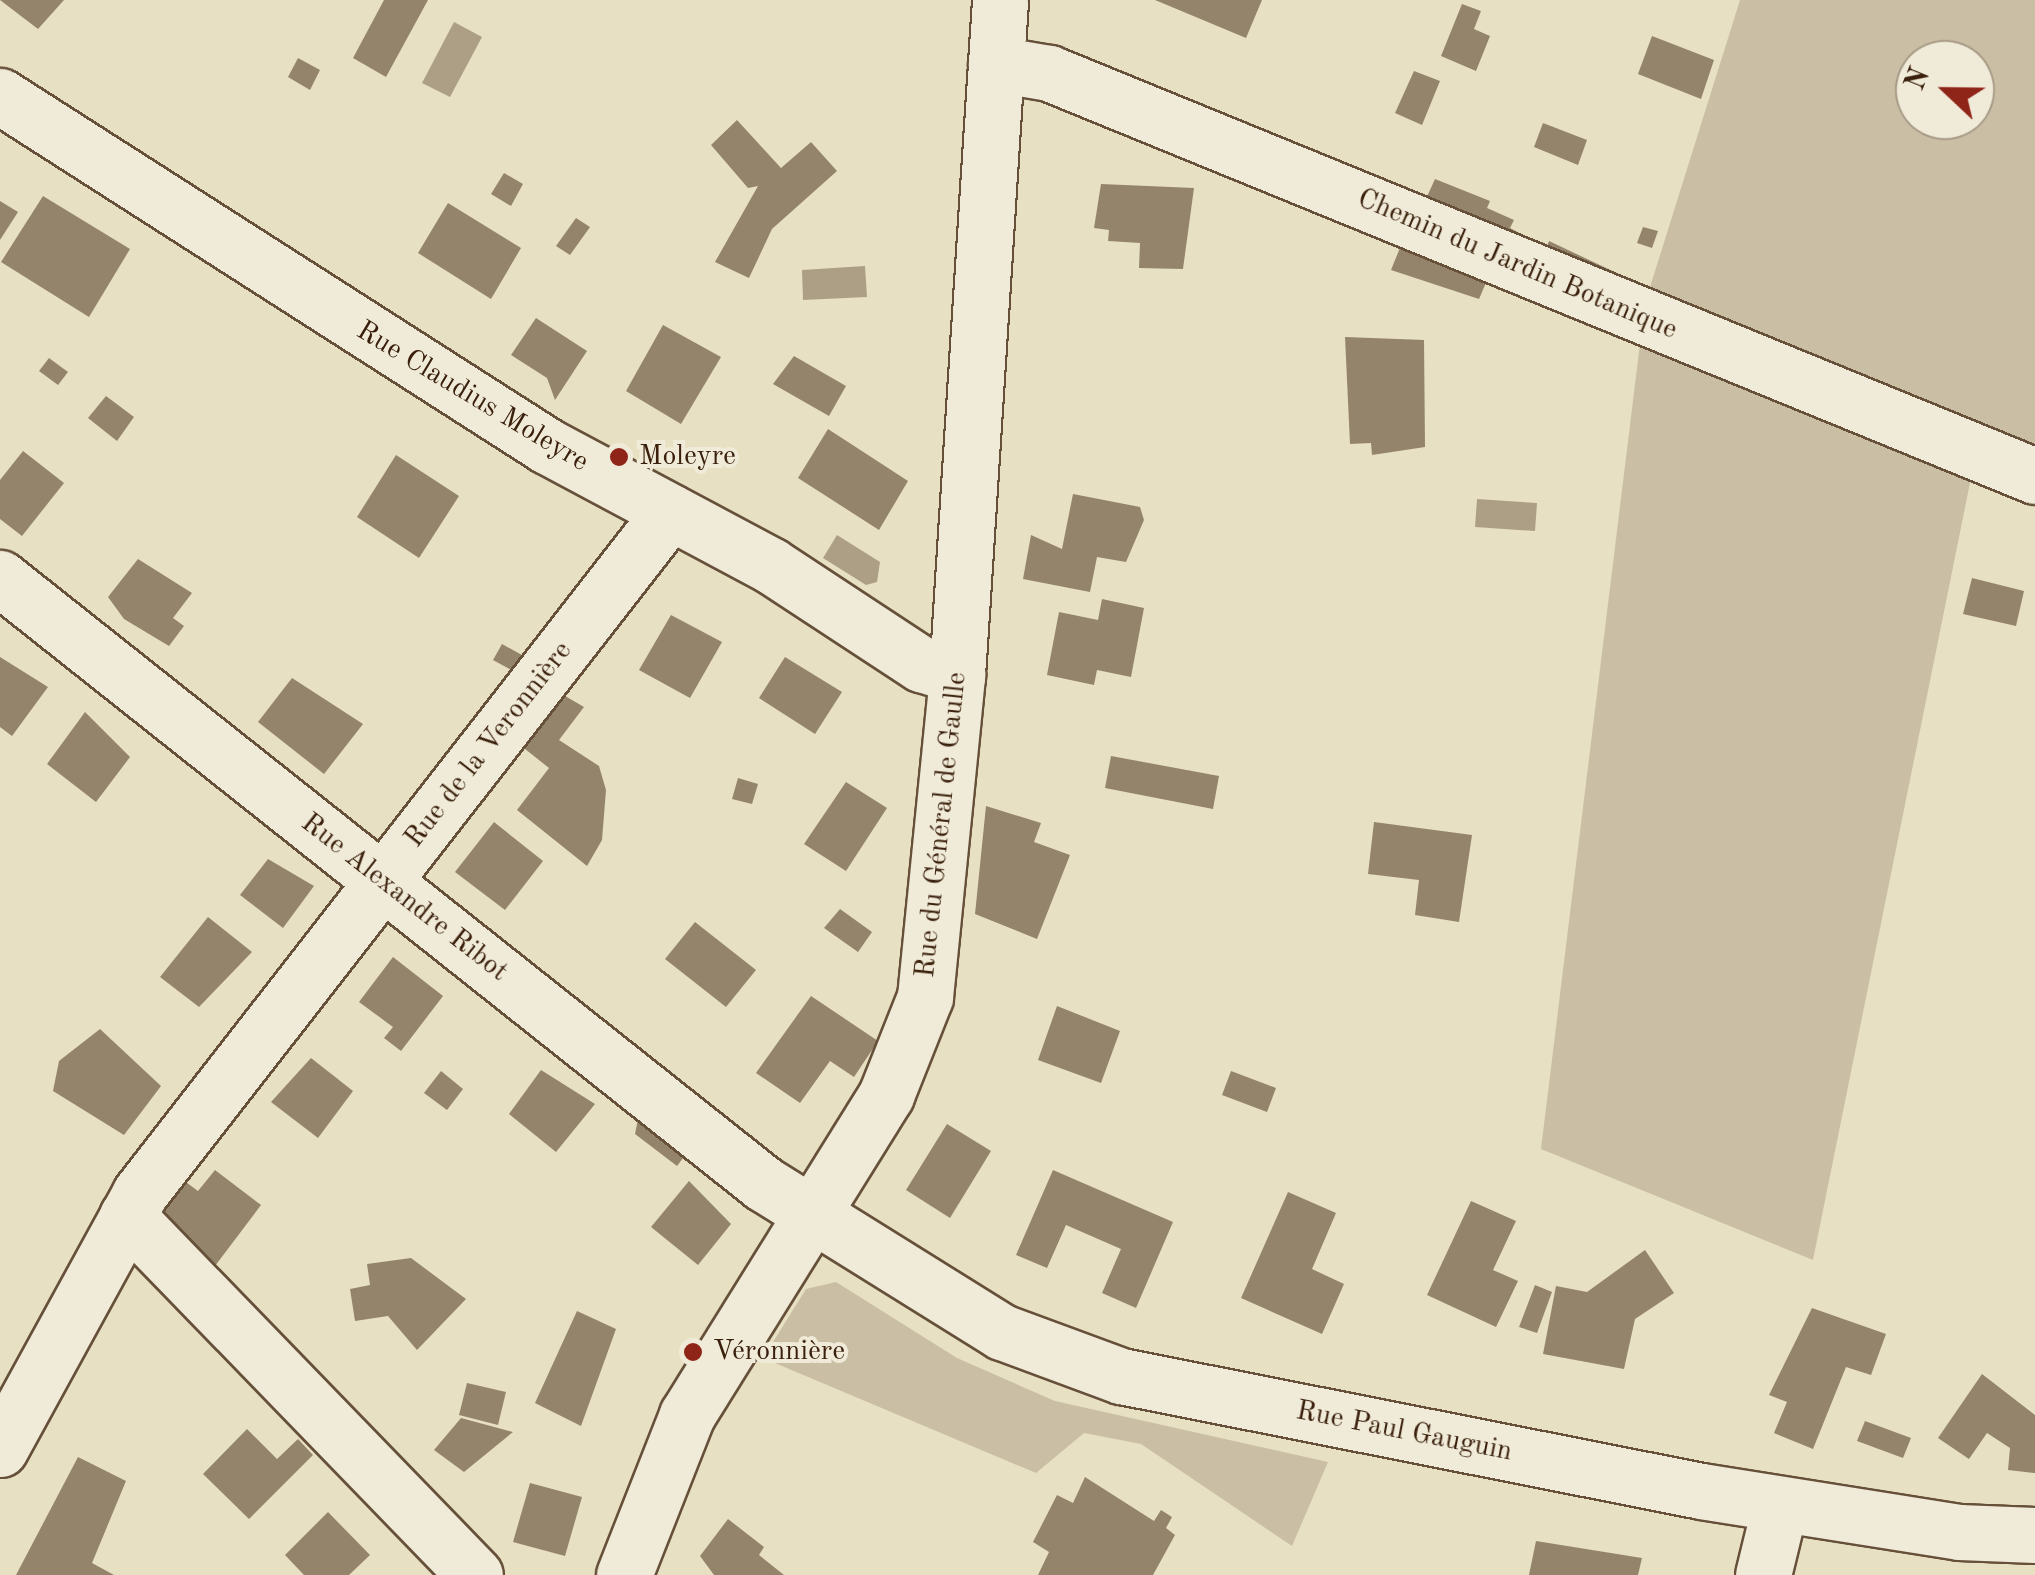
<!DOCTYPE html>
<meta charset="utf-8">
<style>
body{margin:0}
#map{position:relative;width:2035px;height:1575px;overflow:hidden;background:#e8e0c3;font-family:"Old Standard TT",serif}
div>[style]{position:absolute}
.green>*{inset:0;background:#cabfa4}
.water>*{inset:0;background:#ad9f85}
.building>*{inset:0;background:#94846b}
.roads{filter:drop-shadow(2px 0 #66503a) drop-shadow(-2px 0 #66503a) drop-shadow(0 2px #66503a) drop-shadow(0 -2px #66503a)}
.minor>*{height:55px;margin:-27.5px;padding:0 27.5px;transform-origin:27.5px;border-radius:27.5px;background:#f0ebd8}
.dots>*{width:28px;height:28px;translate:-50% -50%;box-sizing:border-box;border:5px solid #f0ebd8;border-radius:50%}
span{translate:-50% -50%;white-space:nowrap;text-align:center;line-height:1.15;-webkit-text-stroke:8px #f0ebd8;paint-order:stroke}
.street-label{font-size:28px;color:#3a200c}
.poi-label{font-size:28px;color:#3a200c}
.left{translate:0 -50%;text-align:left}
.north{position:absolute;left:1895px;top:40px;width:100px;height:100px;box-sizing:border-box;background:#f0ebd8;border:2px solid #a79a86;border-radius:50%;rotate:292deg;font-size:28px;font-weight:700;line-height:40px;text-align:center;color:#3a200c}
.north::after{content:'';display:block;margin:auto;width:35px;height:45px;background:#8f2418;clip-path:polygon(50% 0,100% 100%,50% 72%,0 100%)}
</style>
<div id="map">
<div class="green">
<div style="clip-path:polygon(evenodd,1740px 0,2035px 0,2035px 483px,1972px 473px,1813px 1260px,1541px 1149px,1645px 303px,1740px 0,1915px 60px,1975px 60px,1975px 120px,1915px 120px,1915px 60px)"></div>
<div style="clip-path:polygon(836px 1282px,957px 1358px,1055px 1401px,1328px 1462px,1292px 1546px,1141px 1444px,1084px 1433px,1036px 1473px,763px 1358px,806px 1289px)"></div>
</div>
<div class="water">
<div style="clip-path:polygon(454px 22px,482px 37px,450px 97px,422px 83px)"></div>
<div style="clip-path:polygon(865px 266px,867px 297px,803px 300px,802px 270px)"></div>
<div style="clip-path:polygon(1477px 499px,1537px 503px,1535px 531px,1475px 527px)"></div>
<div style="clip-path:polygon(837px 535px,880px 562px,877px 582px,866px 585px,823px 558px)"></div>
</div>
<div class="building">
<div style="clip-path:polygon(0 0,64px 0,38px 29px)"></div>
<div style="clip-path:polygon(384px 0,428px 0,386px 77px,353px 58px)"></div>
<div style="clip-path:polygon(1155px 0,1262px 0,1246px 38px)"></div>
<div style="clip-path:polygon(1462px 4px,1481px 11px,1474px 29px,1490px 36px,1476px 71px,1441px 56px)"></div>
<div style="clip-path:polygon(1652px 36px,1714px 60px,1701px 99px,1638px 74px)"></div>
<div style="clip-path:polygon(298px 58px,320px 70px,310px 90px,288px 77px)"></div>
<div style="clip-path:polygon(1414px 71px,1440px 81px,1422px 125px,1395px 113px)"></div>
<div style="clip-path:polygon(737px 120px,781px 168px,811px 142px,837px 171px,772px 229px,749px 278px,715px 262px,758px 186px,748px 188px,711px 145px)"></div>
<div style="clip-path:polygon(1543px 123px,1587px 140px,1578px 165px,1534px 147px)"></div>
<div style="clip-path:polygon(504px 173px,523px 184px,511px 206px,491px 194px)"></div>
<div style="clip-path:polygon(1435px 179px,1490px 201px,1487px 208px,1514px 220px,1510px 228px,1540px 244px,1420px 212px)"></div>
<div style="clip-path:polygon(1101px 184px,1194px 188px,1183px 269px,1139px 268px,1140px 243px,1108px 241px,1109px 230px,1094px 228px)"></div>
<div style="clip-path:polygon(43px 196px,130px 249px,89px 317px,1px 262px)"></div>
<div style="clip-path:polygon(0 201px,18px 212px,0 240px)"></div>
<div style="clip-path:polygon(448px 203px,521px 248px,491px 299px,418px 253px)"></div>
<div style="clip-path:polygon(576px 218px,590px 227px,570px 255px,556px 246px)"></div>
<div style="clip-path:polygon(1643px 227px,1658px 231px,1652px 248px,1637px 243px)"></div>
<div style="clip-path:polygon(1406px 233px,1492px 269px,1479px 299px,1391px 270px)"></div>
<div style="clip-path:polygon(1549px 241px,1640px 284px,1634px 301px,1541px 262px)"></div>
<div style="clip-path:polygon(536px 318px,587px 351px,555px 400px,547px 378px,511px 355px)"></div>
<div style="clip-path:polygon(663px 325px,721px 357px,681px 424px,626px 391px)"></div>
<div style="clip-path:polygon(1345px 337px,1424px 340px,1425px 447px,1372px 455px,1371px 443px,1350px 444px)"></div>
<div style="clip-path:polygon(794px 356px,846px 386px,829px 416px,773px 384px)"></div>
<div style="clip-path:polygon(49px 358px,68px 372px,58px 385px,39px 371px)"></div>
<div style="clip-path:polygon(106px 396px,134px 417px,117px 441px,88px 418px)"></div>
<div style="clip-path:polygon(828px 429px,908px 481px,879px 530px,798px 478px)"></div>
<div style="clip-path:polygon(23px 451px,64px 483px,22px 536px,0 519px,0 480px)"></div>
<div style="clip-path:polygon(396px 455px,459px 496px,419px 558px,357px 517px)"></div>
<div style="clip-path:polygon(1073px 494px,1140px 507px,1144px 520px,1126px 562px,1097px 557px,1090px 592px,1023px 579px,1031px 535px,1062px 549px)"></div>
<div style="clip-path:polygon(138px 559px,192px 593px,173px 618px,184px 626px,169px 646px,124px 619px,108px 597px)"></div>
<div style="clip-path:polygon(1972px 578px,2024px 591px,2016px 626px,1963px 614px)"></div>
<div style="clip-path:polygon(1102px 599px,1144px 608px,1131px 677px,1097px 670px,1094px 685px,1047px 675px,1059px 612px,1098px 620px)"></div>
<div style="clip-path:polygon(671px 615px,722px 642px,690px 698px,639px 670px)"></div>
<div style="clip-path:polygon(502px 644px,522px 655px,513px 671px,493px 660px)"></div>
<div style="clip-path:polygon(0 657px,48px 687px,12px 736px,0 727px)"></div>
<div style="clip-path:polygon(785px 657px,842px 692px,815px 734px,759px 698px)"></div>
<div style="clip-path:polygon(292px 678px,363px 724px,324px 774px,258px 722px)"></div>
<div style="clip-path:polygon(560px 693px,584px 707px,559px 740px,599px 766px,606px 790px,602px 840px,587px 866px,517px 810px,549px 768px,520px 745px)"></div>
<div style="clip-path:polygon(85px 712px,130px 757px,96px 802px,47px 764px)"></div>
<div style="clip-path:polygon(1111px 756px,1219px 776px,1213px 809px,1105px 788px)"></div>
<div style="clip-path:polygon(738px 778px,758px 784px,752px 804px,732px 799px)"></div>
<div style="clip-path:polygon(846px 782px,887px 808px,846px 871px,804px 844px)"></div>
<div style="clip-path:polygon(986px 806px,1041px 823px,1034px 842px,1070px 855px,1037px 939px,975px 914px)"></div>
<div style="clip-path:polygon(494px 822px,543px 861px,505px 910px,455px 872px)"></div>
<div style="clip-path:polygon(1374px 822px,1472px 835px,1459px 922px,1415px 915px,1419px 880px,1368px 874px)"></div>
<div style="clip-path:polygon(268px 859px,314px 886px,283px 928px,240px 895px)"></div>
<div style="clip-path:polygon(840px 909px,872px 932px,858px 952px,824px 928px)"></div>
<div style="clip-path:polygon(208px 917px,252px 952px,199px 1007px,160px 977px)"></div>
<div style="clip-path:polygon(695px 922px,756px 970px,726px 1007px,665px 959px)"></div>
<div style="clip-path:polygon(393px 957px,443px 996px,401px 1051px,384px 1038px,393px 1027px,359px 1002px)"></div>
<div style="clip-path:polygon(811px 996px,878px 1041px,854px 1077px,830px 1061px,800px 1103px,756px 1073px)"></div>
<div style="clip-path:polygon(1057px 1006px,1120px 1031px,1101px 1083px,1038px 1060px)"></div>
<div style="clip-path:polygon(100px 1029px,161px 1086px,124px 1135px,53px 1091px,59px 1061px)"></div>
<div style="clip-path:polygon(311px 1058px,353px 1091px,318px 1138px,271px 1102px)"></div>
<div style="clip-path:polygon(541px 1070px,595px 1104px,556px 1152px,509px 1114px)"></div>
<div style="clip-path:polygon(441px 1071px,463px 1089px,447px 1110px,424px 1093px)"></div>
<div style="clip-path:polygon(1231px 1071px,1276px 1088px,1267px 1112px,1222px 1095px)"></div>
<div style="clip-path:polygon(640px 1109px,690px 1149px,677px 1166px,635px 1134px)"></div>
<div style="clip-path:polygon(947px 1124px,991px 1151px,950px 1218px,906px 1190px)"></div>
<div style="clip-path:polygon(215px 1170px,261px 1205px,215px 1266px,161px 1209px,183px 1180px,198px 1191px)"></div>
<div style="clip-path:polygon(1053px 1170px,1173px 1222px,1136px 1308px,1102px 1293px,1121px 1249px,1066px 1225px,1047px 1268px,1016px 1255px)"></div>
<div style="clip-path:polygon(689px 1181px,731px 1224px,698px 1265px,651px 1227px)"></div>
<div style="clip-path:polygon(1288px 1192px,1336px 1213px,1312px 1269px,1344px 1284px,1322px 1334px,1241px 1298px)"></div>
<div style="clip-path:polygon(1471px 1201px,1516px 1221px,1493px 1270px,1518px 1281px,1496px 1327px,1427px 1295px)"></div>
<div style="clip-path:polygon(1645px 1250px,1674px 1293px,1635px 1319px,1624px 1369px,1543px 1354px,1556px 1286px,1587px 1292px)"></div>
<div style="clip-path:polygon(411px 1258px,466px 1299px,417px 1350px,388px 1316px,355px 1321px,350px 1289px,370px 1285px,367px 1264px)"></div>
<div style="clip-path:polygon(1535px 1285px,1552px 1292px,1537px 1333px,1519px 1327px)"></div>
<div style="clip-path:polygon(1812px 1308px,1886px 1334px,1871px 1375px,1846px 1367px,1813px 1449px,1774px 1433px,1787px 1402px,1769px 1395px)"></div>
<div style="clip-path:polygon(577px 1311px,616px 1329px,581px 1426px,535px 1403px)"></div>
<div style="clip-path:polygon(1982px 1374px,2035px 1415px,2035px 1473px,2008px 1470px,2010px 1448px,1987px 1433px,1969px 1459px,1938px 1438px)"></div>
<div style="clip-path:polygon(467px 1383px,506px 1392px,498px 1425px,459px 1415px)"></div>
<div style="clip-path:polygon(461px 1418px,513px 1432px,464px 1472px,434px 1450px)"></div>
<div style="clip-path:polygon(1865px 1421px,1911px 1438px,1903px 1458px,1857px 1441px)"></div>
<div style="clip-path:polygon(247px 1429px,277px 1459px,298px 1439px,313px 1455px,249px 1519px,203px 1474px)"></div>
<div style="clip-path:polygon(78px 1457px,126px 1481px,92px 1563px,114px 1575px,16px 1575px)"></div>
<div style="clip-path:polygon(1085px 1477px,1154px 1521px,1161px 1510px,1172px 1517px,1166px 1528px,1175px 1535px,1153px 1575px,1038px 1575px,1049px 1552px,1033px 1542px,1057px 1495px,1073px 1503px)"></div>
<div style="clip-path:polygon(530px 1483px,582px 1497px,565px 1556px,513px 1542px)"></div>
<div style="clip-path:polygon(328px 1512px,370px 1555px,349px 1575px,304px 1575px,285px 1555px)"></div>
<div style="clip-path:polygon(728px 1519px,764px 1547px,759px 1555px,784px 1575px,714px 1575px,700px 1556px)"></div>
<div style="clip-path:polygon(1536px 1541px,1642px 1558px,1638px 1575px,1529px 1575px)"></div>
</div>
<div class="roads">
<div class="minor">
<div style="left:996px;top:64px;width:54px;rotate:9.6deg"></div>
<div style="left:1049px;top:73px;width:1065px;rotate:22.23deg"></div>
<div style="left:0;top:96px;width:649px;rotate:32.61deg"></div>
<div style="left:547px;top:446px;width:253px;rotate:28.1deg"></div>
<div style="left:770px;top:565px;width:181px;rotate:33.3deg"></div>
<div style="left:921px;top:664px;width:38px;rotate:17deg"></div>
<div style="left:0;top:578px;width:975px;rotate:38.42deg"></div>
<div style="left:764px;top:1184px;width:280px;rotate:31.9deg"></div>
<div style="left:1002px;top:1332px;width:127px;rotate:20.3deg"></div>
<div style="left:1121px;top:1376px;width:591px;rotate:11.21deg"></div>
<div style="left:1701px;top:1491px;width:261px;rotate:9deg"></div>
<div style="left:1959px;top:1532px;width:76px;rotate:2.3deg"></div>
<div style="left:127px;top:1216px;width:500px;rotate:45.9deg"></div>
<div style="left:0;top:1449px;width:292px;rotate:-61.3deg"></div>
<div style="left:140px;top:1193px;width:863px;rotate:-52.11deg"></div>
<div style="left:624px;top:1575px;width:172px;rotate:-68.5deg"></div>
<div style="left:687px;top:1415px;width:377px;rotate:-58.1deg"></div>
<div style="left:886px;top:1095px;width:105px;rotate:-68.3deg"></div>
<div style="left:925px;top:997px;width:324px;rotate:-84.3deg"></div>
<div style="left:957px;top:675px;width:676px;rotate:-86.35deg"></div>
<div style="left:1763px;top:1575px;width:72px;rotate:-76.3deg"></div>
</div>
</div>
<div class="dots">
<div style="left:619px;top:457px;background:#8f2418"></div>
<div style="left:693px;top:1352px;background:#8f2418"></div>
</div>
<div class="street-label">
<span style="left:1517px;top:265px;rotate:23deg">Chemin du Jardin Botanique</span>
<span style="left:472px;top:397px;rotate:31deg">Rue Claudius Moleyre</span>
<span style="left:489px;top:745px;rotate:-52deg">Rue de la Veronnière</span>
<span style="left:942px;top:825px;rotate:-84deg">Rue du Général de Gaulle</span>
<span style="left:404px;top:898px;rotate:38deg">Rue Alexandre Ribot</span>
<span style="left:1404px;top:1432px;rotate:11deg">Rue Paul Gauguin</span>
</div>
<div class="poi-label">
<span class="left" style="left:639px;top:457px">Moleyre</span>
<span class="left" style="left:713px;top:1352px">Véronnière</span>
</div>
<div class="north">N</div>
</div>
